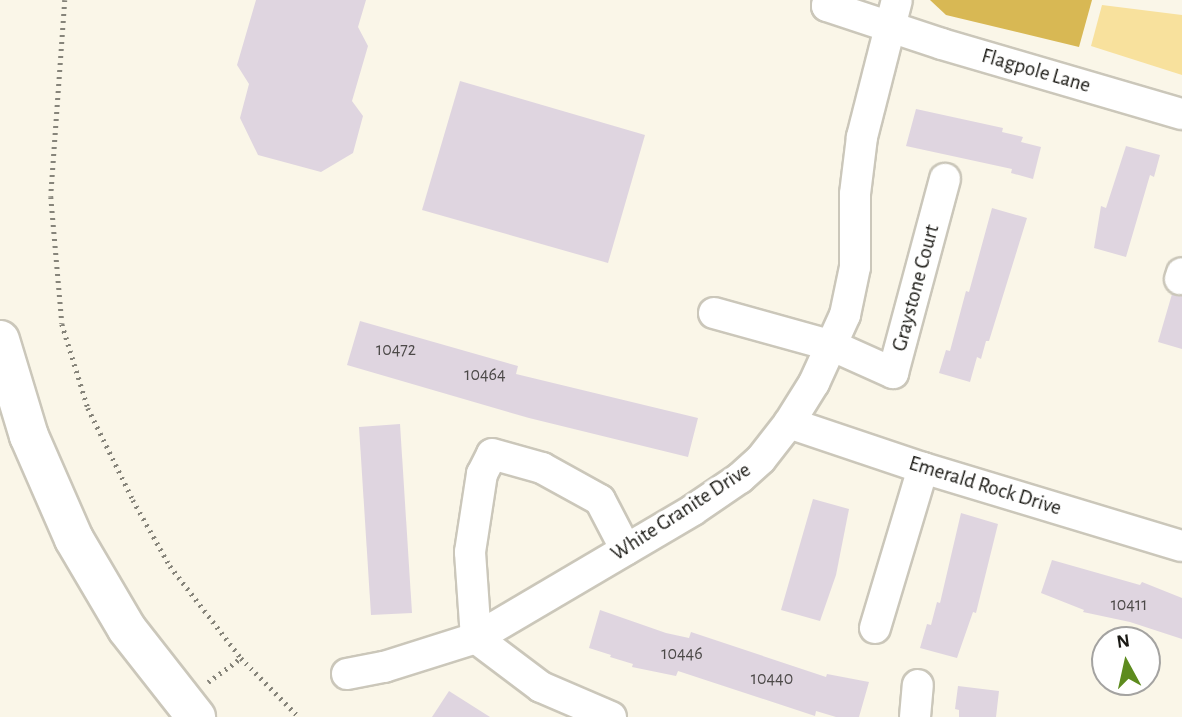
<!DOCTYPE html>
<style>
body{margin:0}
#map{position:relative;width:1182px;height:717px;overflow:hidden;background:#faf6e8;font-family:"Alegreya Sans",sans-serif}
div>[style]{position:absolute}
.green>*{inset:0;background:#f8e19d}
.forest>*{inset:0;background:#d8b854}
.building>*{inset:0;background:#dfd5e0}
.path>*{height:4.5px;margin-top:-2.25px;transform-origin:0;background:repeating-linear-gradient(90deg,#86847a 0 2px,transparent 0 7px)}
.roads{filter:drop-shadow(2px 0 #cbc7ba) drop-shadow(-2px 0 #cbc7ba) drop-shadow(0 2px #cbc7ba) drop-shadow(0 -2px #cbc7ba)}
.minor>*{height:30px;margin:-15px;padding:0 15px;transform-origin:15px;border-radius:15px;background:#fff}
.highway>*{height:38px;margin:-19px;padding:0 19px;transform-origin:19px;border-radius:19px;background:#fff}
span{translate:-50% -50%;white-space:nowrap;text-align:center;line-height:1.15;-webkit-text-stroke:7px #fff;paint-order:stroke}
.number-label{font-size:18px;color:#4c4948}
.number-label span{-webkit-text-stroke-width:0}
.street-label{font-size:21px;color:#1b1a15}
.north{position:absolute;left:1091px;top:626px;width:70px;height:70px;box-sizing:border-box;background:#fff;border:2px solid #a4a3a1;border-radius:50%;rotate:352deg;font-size:19px;font-weight:700;line-height:28px;text-align:center;color:#1b1a15}
.north::after{content:'';display:block;margin:auto;width:24px;height:32px;background:#5d8b1e;clip-path:polygon(50% 0,100% 100%,50% 72%,0 100%)}
</style>
<div id="map">
<div class="green">
<div style="clip-path:polygon(1102px 5px,1182px 15px,1182px 75px,1091px 46px)"></div>
</div>
<div class="forest">
<div style="clip-path:polygon(930px 0,1092px 0,1079px 47px,946px 15px)"></div>
</div>
<div class="building">
<div style="clip-path:polygon(256px 0,366px 0,358px 27px,368px 46px,352px 101px,363px 116px,353px 153px,321px 172px,258px 155px,240px 118px,249px 84px,237px 65px)"></div>
<div style="clip-path:polygon(460px 81px,645px 135px,608px 263px,422px 210px)"></div>
<div style="clip-path:polygon(916px 109px,1003px 128px,1002px 132px,1023px 137px,1021px 142px,1041px 147px,1033px 179px,1011px 173px,1012px 169px,906px 146px)"></div>
<div style="clip-path:polygon(1126px 146px,1160px 155px,1154px 177px,1150px 175px,1126px 257px,1094px 248px,1101px 206px,1106px 208px)"></div>
<div style="clip-path:polygon(992px 208px,1027px 218px,989px 341px,986px 341px,981px 359px,977px 357px,970px 382px,939px 373px,946px 350px,950px 351px,966px 291px,969px 292px)"></div>
<div style="clip-path:polygon(1172px 294px,1182px 296px,1182px 349px,1158px 342px)"></div>
<div style="clip-path:polygon(360px 321px,518px 366px,516px 374px,698px 418px,688px 457px,529px 418px,347px 365px)"></div>
<div style="clip-path:polygon(400px 424px,412px 613px,371px 615px,359px 427px)"></div>
<div style="clip-path:polygon(813px 499px,849px 509px,836px 575px,820px 621px,781px 610px)"></div>
<div style="clip-path:polygon(961px 513px,998px 524px,976px 613px,973px 612px,957px 658px,920px 648px,927px 624px,931px 625px,937px 602px,940px 603px)"></div>
<div style="clip-path:polygon(1052px 560px,1140px 585px,1142px 582px,1182px 598px,1182px 639px,1130px 622px,1083px 612px,1084px 610px,1041px 593px)"></div>
<div style="clip-path:polygon(600px 610px,666px 633px,689px 638px,691px 632px,826px 677px,827px 674px,869px 682px,859px 717px,836px 717px,816px 711px,815px 716px,678px 671px,676px 676px,632px 667px,633px 664px,610px 657px,611px 655px,589px 648px)"></div>
<div style="clip-path:polygon(958px 686px,999px 691px,996px 717px,959px 717px,959px 710px,955px 709px)"></div>
<div style="clip-path:polygon(449px 691px,490px 717px,432px 717px)"></div>
</div>
<div class="path">
<div style="left:65px;top:0;width:197px;rotate:94.1deg"></div>
<div style="left:51px;top:197px;width:127px;rotate:85deg"></div>
<div style="left:62px;top:324px;width:88px;rotate:72.8deg"></div>
<div style="left:88px;top:408px;width:102px;rotate:63.9deg"></div>
<div style="left:133px;top:500px;width:76px;rotate:60.7deg"></div>
<div style="left:170px;top:566px;width:116px;rotate:52.3deg"></div>
<div style="left:208px;top:682px;width:41px;rotate:-36deg"></div>
<div style="left:241px;top:658px;width:83px;rotate:45.5deg"></div>
</div>
<div class="roads">
<div class="minor">
<div style="left:828px;top:0;width:6px;rotate:99deg"></div>
<div style="left:827px;top:6px;width:121px;rotate:18.3deg"></div>
<div style="left:942px;top:44px;width:250px;rotate:16.3deg"></div>
<div style="left:1180px;top:279px;width:6px;rotate:-72deg"></div>
<div style="left:714px;top:313px;width:123px;rotate:15.5deg"></div>
<div style="left:833px;top:346px;width:66px;rotate:24.2deg"></div>
<div style="left:893px;top:373px;width:201px;rotate:-75deg"></div>
<div style="left:789px;top:423px;width:141px;rotate:18.6deg"></div>
<div style="left:923px;top:468px;width:270px;rotate:16.8deg"></div>
<div style="left:875px;top:628px;width:167px;rotate:-73.3deg"></div>
<div style="left:347px;top:674px;width:38px;rotate:-11deg"></div>
<div style="left:384px;top:667px;width:96px;rotate:-17.5deg"></div>
<div style="left:476px;top:638px;width:252px;rotate:-30.5deg"></div>
<div style="left:693px;top:510px;width:57px;rotate:-34.2deg"></div>
<div style="left:740px;top:478px;width:28px;rotate:-42deg"></div>
<div style="left:761px;top:459px;width:46px;rotate:-52.1deg"></div>
<div style="left:789px;top:423px;width:47px;rotate:-58deg"></div>
<div style="left:814px;top:383px;width:75px;rotate:-65.5deg"></div>
<div style="left:845px;top:315px;width:49px;rotate:-78.2deg"></div>
<div style="left:855px;top:267px;width:73px;rotate:-90deg"></div>
<div style="left:855px;top:194px;width:57px;rotate:-83deg"></div>
<div style="left:862px;top:137px;width:141px;rotate:-75.7deg"></div>
<div style="left:611px;top:717px;width:76px;rotate:-156.8deg"></div>
<div style="left:541px;top:687px;width:81px;rotate:-143deg"></div>
<div style="left:476px;top:638px;width:86px;rotate:-94deg"></div>
<div style="left:470px;top:552px;width:79px;rotate:-81.3deg"></div>
<div style="left:482px;top:474px;width:22px;rotate:-63deg"></div>
<div style="left:492px;top:454px;width:52px;rotate:15.6deg"></div>
<div style="left:542px;top:468px;width:66px;rotate:28.9deg"></div>
<div style="left:600px;top:500px;width:56px;rotate:62.5deg"></div>
<div style="left:915px;top:717px;width:32px;rotate:-85deg"></div>
</div>
<div class="highway">
<div style="left:0;top:340px;width:100px;rotate:73.2deg"></div>
<div style="left:29px;top:436px;width:112px;rotate:66.4deg"></div>
<div style="left:74px;top:539px;width:104px;rotate:59.5deg"></div>
<div style="left:127px;top:629px;width:112px;rotate:51.9deg"></div>
</div>
</div>
<div class="number-label">
<span style="left:396px;top:350px">10472</span>
<span style="left:485px;top:375px">10464</span>
<span style="left:1129px;top:605px">10411</span>
<span style="left:682px;top:654px">10446</span>
<span style="left:772px;top:679px">10440</span>
</div>
<div class="street-label">
<span style="left:1036px;top:71px;rotate:16deg">Flagpole Lane</span>
<span style="left:916px;top:288px;rotate:-75deg">Graystone Court</span>
<span style="left:985px;top:486px;rotate:17deg">Emerald Rock Drive</span>
<span style="left:681px;top:512px;rotate:-33deg">White Granite Drive</span>
</div>
<div class="north">N</div>
</div>
